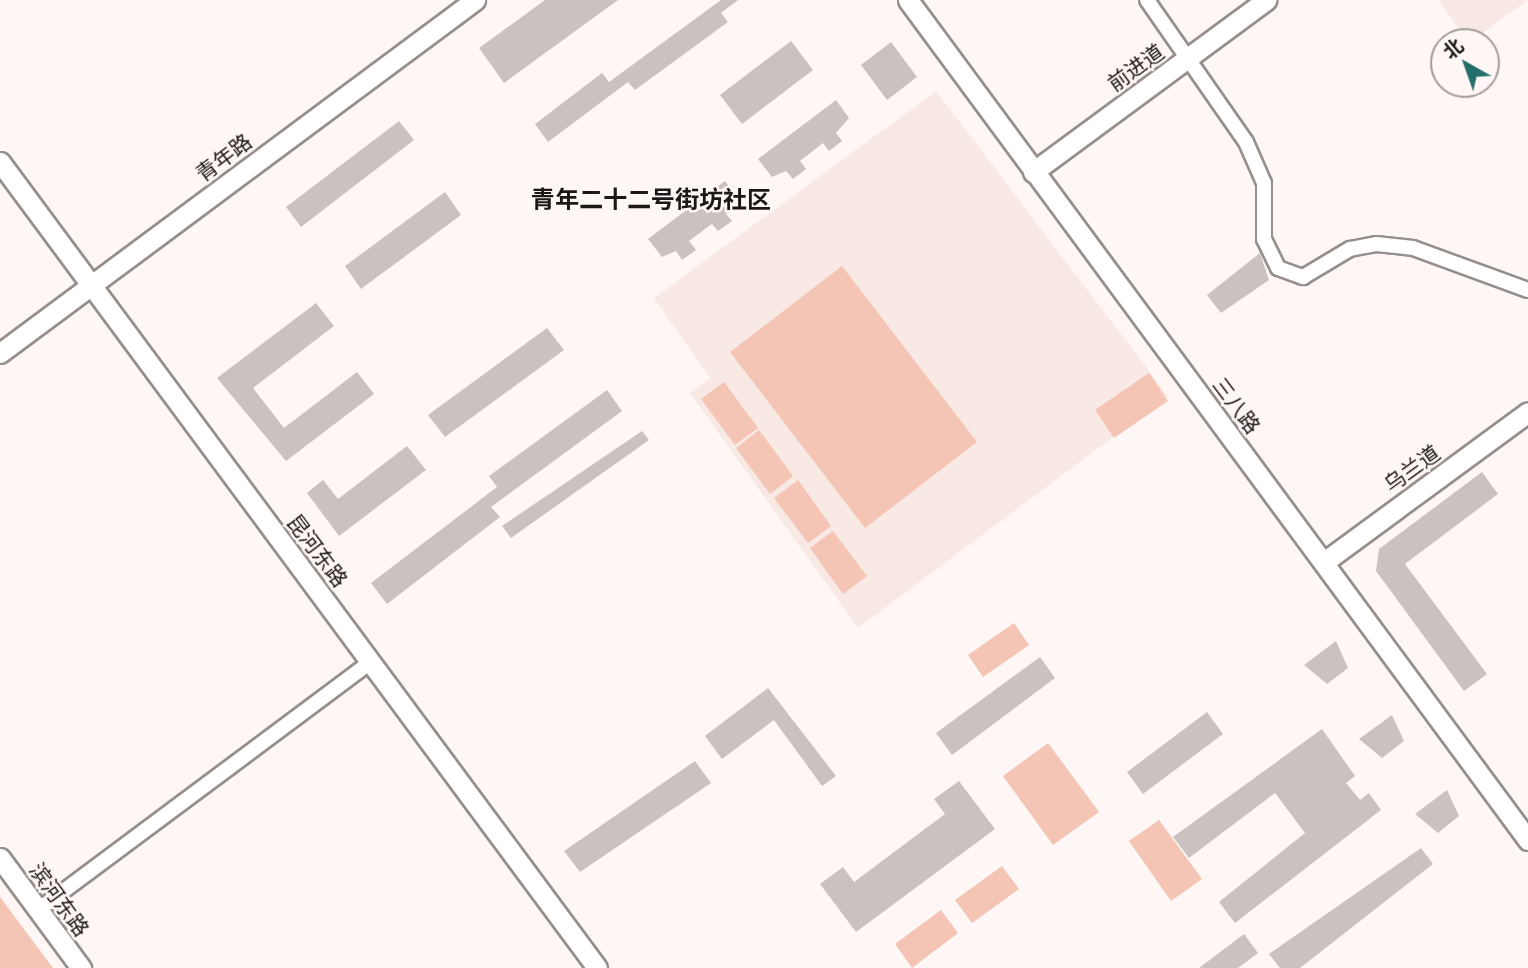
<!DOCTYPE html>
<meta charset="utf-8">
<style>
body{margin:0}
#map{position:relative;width:1528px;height:968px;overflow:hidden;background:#fef7f5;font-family:Merriweather,"Noto Sans SC",serif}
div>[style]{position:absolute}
.built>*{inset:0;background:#f8e9e4}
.green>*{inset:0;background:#f4c4b5}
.building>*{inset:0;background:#c9c2c0}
.roads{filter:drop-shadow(2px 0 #958f8d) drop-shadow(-2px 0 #958f8d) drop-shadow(0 2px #958f8d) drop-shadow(0 -2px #958f8d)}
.street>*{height:14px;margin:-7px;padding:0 7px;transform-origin:7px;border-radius:7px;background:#fff}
.secondary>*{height:19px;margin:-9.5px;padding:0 9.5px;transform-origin:9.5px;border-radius:9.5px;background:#fff}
span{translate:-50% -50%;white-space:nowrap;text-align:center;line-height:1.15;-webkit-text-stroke:5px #fef7f5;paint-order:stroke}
.street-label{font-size:21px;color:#1b1818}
.quarter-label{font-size:24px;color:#1b1818;font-weight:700}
.north{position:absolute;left:1430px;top:28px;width:70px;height:70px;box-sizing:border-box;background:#fef7f5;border:2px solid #a39e9d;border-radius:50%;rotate:320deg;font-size:19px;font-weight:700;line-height:28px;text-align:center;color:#1b1818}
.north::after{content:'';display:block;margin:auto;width:24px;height:32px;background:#256f6a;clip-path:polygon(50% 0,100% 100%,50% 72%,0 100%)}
</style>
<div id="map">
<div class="built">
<div style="clip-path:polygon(1438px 0,1528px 0,1469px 42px)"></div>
<div style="clip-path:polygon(936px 91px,1168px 396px,858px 628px,690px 393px,710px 378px,654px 298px)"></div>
</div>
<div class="green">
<div style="clip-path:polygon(842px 266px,977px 442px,865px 528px,730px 352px)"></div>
<div style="clip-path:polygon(1149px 373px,1168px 401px,1114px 438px,1095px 410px)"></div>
<div style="clip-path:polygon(724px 382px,758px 428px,735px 445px,701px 399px)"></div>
<div style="clip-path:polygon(759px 430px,793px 476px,770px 494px,736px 448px)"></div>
<div style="clip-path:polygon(798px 480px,831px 526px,808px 543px,774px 498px)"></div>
<div style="clip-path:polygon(833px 531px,867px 576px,843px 594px,810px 548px)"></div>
<div style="clip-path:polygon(1014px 623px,1029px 645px,983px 677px,968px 655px)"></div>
<div style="clip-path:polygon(1048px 743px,1099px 812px,1053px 845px,1003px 776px)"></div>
<div style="clip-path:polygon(1159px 820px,1202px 879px,1171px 901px,1129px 841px)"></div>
<div style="clip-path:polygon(1002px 866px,1019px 889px,972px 923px,955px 900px)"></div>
<div style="clip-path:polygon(0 897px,53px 968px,0 968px)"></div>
<div style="clip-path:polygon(941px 910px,958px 933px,912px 968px,895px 944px)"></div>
</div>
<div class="building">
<div style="clip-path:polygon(545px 0,618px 0,504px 83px,479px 48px)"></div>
<div style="clip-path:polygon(721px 0,738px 0,721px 13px,728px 22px,635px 90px,628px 82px,548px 142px,535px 124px,602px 73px,609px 82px)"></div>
<div style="clip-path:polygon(791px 41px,813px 70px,742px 124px,720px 95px)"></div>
<div style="clip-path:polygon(891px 42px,917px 77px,887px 100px,861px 65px)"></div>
<div style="clip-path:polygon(836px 100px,849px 118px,836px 133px,842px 141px,829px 151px,823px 143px,800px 161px,806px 169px,793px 179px,786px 171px,772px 177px,758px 159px)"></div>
<div style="clip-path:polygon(399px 121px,414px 140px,301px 227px,286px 207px)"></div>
<div style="clip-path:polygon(725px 181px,739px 199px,726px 214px,732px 221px,718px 231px,712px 224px,689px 241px,696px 250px,682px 260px,676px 251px,662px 257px,648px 239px)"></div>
<div style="clip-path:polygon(445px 192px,461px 215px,361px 289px,345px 266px)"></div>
<div style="clip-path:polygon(1260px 253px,1269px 280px,1221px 313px,1207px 295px)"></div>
<div style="clip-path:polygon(316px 303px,334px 326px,253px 388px,284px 428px,357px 372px,374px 394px,286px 461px,217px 378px)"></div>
<div style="clip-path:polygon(547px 328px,564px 350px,445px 437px,428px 415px)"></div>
<div style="clip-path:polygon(607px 390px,622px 411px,491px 507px,500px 517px,387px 604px,371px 583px,497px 487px,489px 476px)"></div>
<div style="clip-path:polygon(642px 431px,649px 440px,511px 538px,502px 526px)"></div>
<div style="clip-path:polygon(407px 446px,426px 470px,339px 536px,307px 493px,323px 480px,338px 499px)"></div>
<div style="clip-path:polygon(1482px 472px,1498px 494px,1405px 564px,1487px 674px,1464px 691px,1376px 571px,1379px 549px)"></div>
<div style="clip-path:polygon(1336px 641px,1348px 668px,1327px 684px,1304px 665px)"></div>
<div style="clip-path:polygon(1040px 657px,1055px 678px,952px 755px,936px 733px)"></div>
<div style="clip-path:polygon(768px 688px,836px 776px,822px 786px,774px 720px,722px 759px,705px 736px)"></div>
<div style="clip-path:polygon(1207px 712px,1223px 734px,1143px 794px,1127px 772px)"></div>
<div style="clip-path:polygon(1392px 715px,1404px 741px,1382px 758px,1359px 739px)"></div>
<div style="clip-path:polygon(1322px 729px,1355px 776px,1346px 783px,1360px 800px,1369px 793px,1381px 810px,1235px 923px,1219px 902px,1305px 833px,1275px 793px,1189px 858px,1173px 837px)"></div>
<div style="clip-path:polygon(695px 761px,711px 783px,580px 872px,564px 851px)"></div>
<div style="clip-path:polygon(959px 781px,995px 829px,856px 932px,820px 884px,843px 867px,854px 882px,945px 814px,934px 799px)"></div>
<div style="clip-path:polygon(1447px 790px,1459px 816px,1438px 833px,1415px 814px)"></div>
<div style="clip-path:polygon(1421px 848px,1433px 864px,1300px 968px,1280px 968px,1269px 954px)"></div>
<div style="clip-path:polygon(1244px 934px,1258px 953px,1238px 968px,1199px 968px)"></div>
</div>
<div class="roads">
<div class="street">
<div style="left:1147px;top:0;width:173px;rotate:55.1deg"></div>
<div style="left:1246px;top:142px;width:45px;rotate:66.3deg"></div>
<div style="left:1264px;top:183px;width:56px;rotate:90deg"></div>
<div style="left:1264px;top:239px;width:32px;rotate:64deg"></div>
<div style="left:1278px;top:268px;width:27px;rotate:20deg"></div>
<div style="left:1303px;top:277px;width:55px;rotate:-30.8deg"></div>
<div style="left:1350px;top:249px;width:26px;rotate:-11deg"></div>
<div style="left:1376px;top:244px;width:37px;rotate:6deg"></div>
<div style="left:1413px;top:248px;width:122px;rotate:20.1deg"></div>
<div style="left:38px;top:910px;width:415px;rotate:-36.7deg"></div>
</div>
<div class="secondary">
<div style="left:908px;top:0;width:1044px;rotate:53.57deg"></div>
<div style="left:0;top:162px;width:1003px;rotate:53.47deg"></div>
<div style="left:1033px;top:172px;width:290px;rotate:-36.4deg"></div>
<div style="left:0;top:353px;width:592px;rotate:-36.62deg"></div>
<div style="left:1324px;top:562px;width:253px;rotate:-36.3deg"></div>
<div style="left:0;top:858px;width:137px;rotate:53.6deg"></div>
</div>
</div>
<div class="street-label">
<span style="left:1136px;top:68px;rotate:-36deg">前进道</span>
<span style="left:224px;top:158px;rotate:-37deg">青年路</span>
<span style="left:1236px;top:406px;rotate:53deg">三八路</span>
<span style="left:1412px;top:469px;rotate:-36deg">乌兰道</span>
<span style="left:317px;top:551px;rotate:53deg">昆河东路</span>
<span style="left:59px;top:900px;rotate:54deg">滨河东路</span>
</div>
<div class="quarter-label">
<span style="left:651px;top:200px">青年二十二号街坊社区</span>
</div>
<div class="north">北</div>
</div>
